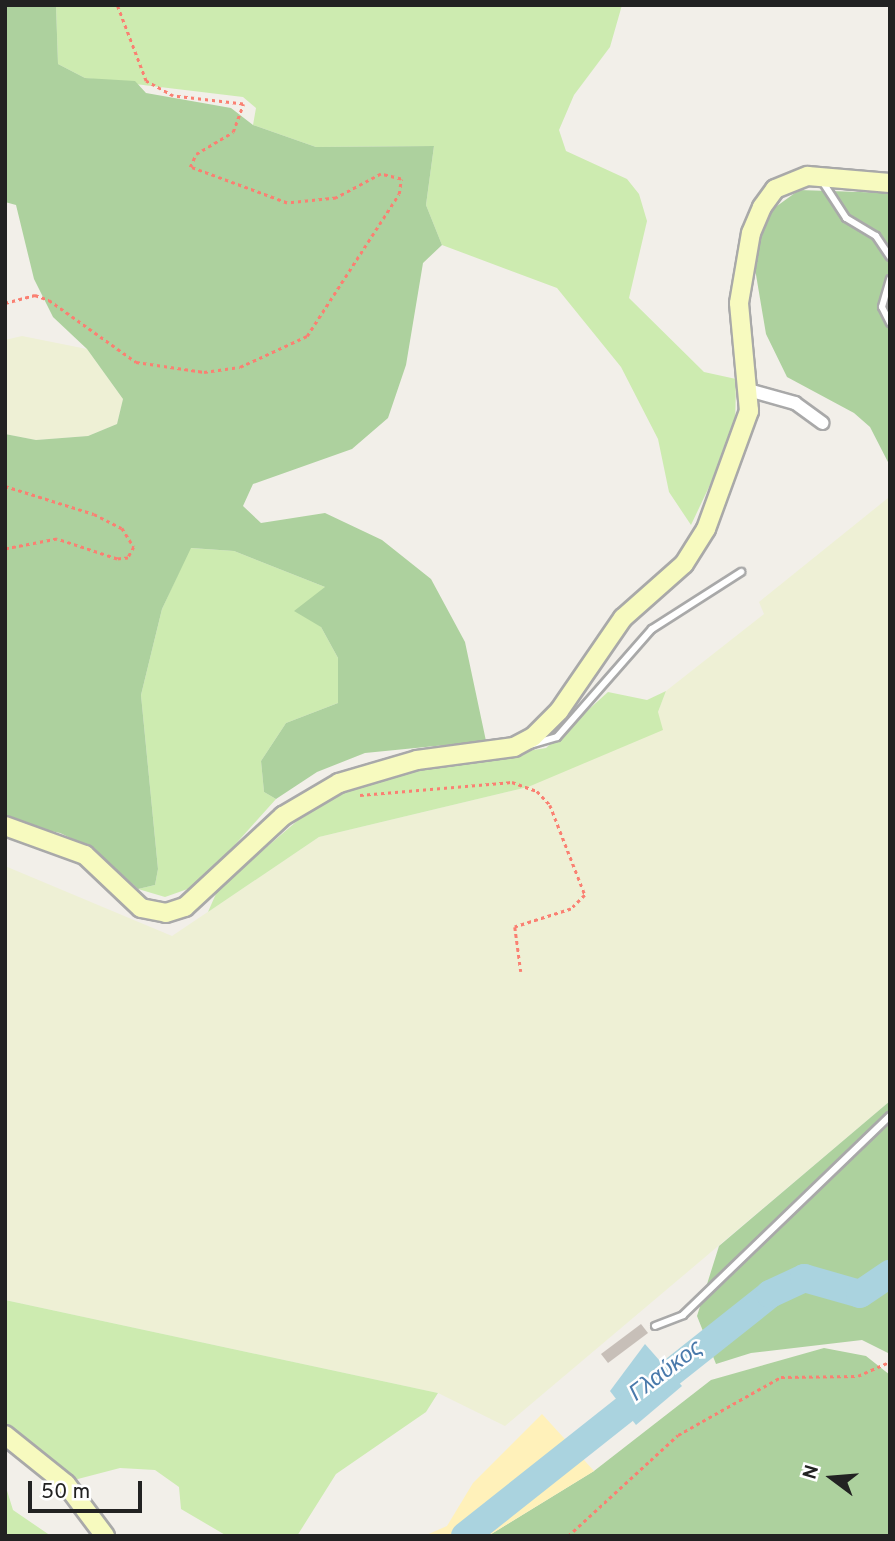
<!DOCTYPE html>
<meta charset="utf-8">
<style>
body{margin:0}
#map{position:relative;width:895px;height:1541px;overflow:hidden;background:#f2efe9;font-family:Overpass,sans-serif}
div>[style]{position:absolute}
.farmland>*{inset:0;background:#eef0d5}
.grass>*{inset:0;background:#cdebb0}
.forest>*{inset:0;background:#add19e}
.sand>*{inset:0;background:#fff1ba}
.water>*{inset:0;background:#aad3df}
.river>*{height:28px;margin:-14px;padding:0 14px;transform-origin:14px;border-radius:14px;background:#aad3df}
.building>*{inset:0;background:#c7bfb8}
.path>*{height:2.5px;margin-top:-1.25px;transform-origin:0;background:repeating-linear-gradient(90deg,#fa8072 0 3.5px,transparent 0 7px)}
.roads{filter:drop-shadow(2px 0 #a9a9a9) drop-shadow(-2px 0 #a9a9a9) drop-shadow(0 2px #a9a9a9) drop-shadow(0 -2px #a9a9a9)}
.lane>*{height:6px;margin:-3px;padding:0 3px;transform-origin:3px;border-radius:3px;background:#fff}
.street>*{height:12px;margin:-6px;padding:0 6px;transform-origin:6px;border-radius:6px;background:#fff}
.secondary>*{height:18px;margin:-9px;padding:0 9px;transform-origin:9px;border-radius:9px;background:#f7fabf}
span{translate:-50% -50%;white-space:nowrap;text-align:center;line-height:1.15;-webkit-text-stroke:5px #fff;paint-order:stroke}
.water-label{font-size:23px;color:#4a7aab;font-style:italic}
.frame{position:absolute;inset:0;border:7px solid #222;pointer-events:none}
.north{position:absolute;left:797px;top:1443px;width:70px;height:70px;-webkit-text-stroke:5px #fff;paint-order:stroke;rotate:286deg;font-size:19px;font-weight:700;line-height:28px;text-align:center;color:#222}
.north::after{content:'';display:block;margin:auto;width:24px;height:32px;background:#222;clip-path:polygon(50% 0,100% 100%,50% 72%,0 100%)}
.scale{position:absolute;left:28px;top:1481px;width:114px;height:32px;box-sizing:border-box;border:4px solid #222;border-top:0;padding-left:9px;font-size:21px;line-height:24px;white-space:nowrap;color:#222;-webkit-text-stroke:5px #fff;paint-order:stroke}
</style>
<div id="map">
<div class="farmland">
<div style="clip-path:polygon(22px 336px,87px 349px,123px 399px,117px 424px,88px 436px,36px 440px,5px 434px,5px 340px)"></div>
<div style="clip-path:polygon(888px 498px,890px 1101px,505px 1426px,438px 1393px,5px 1300px,5px 866px,172px 936px,319px 837px,528px 787px,658px 712px,666px 691px,764px 614px,759px 602px)"></div>
</div>
<div class="grass">
<div style="clip-path:polygon(56px 5px,622px 5px,610px 47px,574px 95px,559px 130px,566px 151px,627px 179px,639px 194px,647px 221px,629px 298px,704px 372px,736px 379px,735px 432px,691px 525px,669px 492px,658px 439px,621px 367px,557px 288px,442px 245px,426px 205px,434px 146px,316px 147px,253px 125px,256px 108px,243px 97px,85px 78px,58px 64px)"></div>
<div style="clip-path:polygon(190px 548px,234px 551px,325px 587px,321px 627px,338px 658px,338px 703px,286px 723px,261px 761px,264px 792px,276px 799px,199px 885px,165px 897px,138px 889px,155px 885px,158px 869px,141px 695px,162px 609px)"></div>
<div style="clip-path:polygon(666px 691px,658px 712px,663px 730px,528px 787px,319px 837px,208px 912px,218px 889px,304px 815px,348px 790px,437px 765px,546px 748px,608px 692px,647px 700px)"></div>
<div style="clip-path:polygon(5px 1300px,438px 1393px,426px 1412px,336px 1474px,297px 1536px,227px 1536px,181px 1509px,179px 1487px,155px 1470px,120px 1468px,74px 1480px,5px 1426px)"></div>
<div style="clip-path:polygon(5px 1484px,13px 1510px,51px 1536px,5px 1536px)"></div>
</div>
<div class="forest">
<div style="clip-path:polygon(5px 5px,56px 5px,58px 64px,85px 78px,135px 81px,146px 93px,231px 108px,253px 125px,316px 147px,434px 146px,426px 205px,442px 245px,423px 263px,406px 365px,388px 418px,352px 449px,253px 484px,243px 506px,261px 523px,325px 513px,382px 540px,431px 579px,465px 642px,486px 741px,365px 753px,317px 772px,276px 799px,264px 792px,261px 761px,286px 723px,338px 703px,338px 658px,321px 627px,294px 611px,325px 587px,234px 551px,191px 548px,162px 609px,141px 695px,158px 869px,155px 885px,138px 889px,94px 849px,60px 833px,5px 821px,5px 434px,36px 440px,88px 436px,117px 424px,123px 399px,87px 349px,53px 317px,34px 279px,16px 205px,5px 202px)"></div>
<div style="clip-path:polygon(799px 190px,890px 193px,890px 466px,870px 427px,854px 413px,787px 377px,766px 334px,753px 257px,766px 214px)"></div>
<div style="clip-path:polygon(890px 1101px,890px 1354px,862px 1340px,751px 1353px,716px 1364px,697px 1316px,719px 1246px)"></div>
<div style="clip-path:polygon(824px 1348px,866px 1356px,890px 1375px,890px 1536px,488px 1536px,594px 1471px,711px 1380px)"></div>
</div>
<div class="sand">
<div style="clip-path:polygon(542px 1414px,594px 1471px,488px 1536px,424px 1536px,447px 1526px,473px 1483px)"></div>
</div>
<div class="water">
<div style="clip-path:polygon(645px 1344px,682px 1386px,636px 1425px,610px 1391px)"></div>
</div>
<div class="river">
<div style="left:465px;top:1536px;width:389px;rotate:-38.4deg"></div>
<div style="left:770px;top:1294px;width:38px;rotate:-25deg"></div>
<div style="left:804px;top:1278px;width:58px;rotate:15.9deg"></div>
<div style="left:860px;top:1294px;width:36px;rotate:-34deg"></div>
</div>
<div class="building">
<div style="clip-path:polygon(641px 1324px,648px 1333px,608px 1363px,601px 1354px)"></div>
</div>
<div class="path">
<div style="left:5px;top:303px;width:31px;rotate:-15deg"></div>
<div style="left:35px;top:295px;width:15px;rotate:20deg"></div>
<div style="left:49px;top:300px;width:107px;rotate:35.5deg"></div>
<div style="left:136px;top:362px;width:69px;rotate:8.4deg"></div>
<div style="left:204px;top:372px;width:36px;rotate:-8deg"></div>
<div style="left:240px;top:367px;width:74px;rotate:-24.8deg"></div>
<div style="left:307px;top:336px;width:169px;rotate:-57.1deg"></div>
<div style="left:399px;top:194px;width:15px;rotate:-82deg"></div>
<div style="left:401px;top:179px;width:21px;rotate:-166deg"></div>
<div style="left:381px;top:174px;width:51px;rotate:151.9deg"></div>
<div style="left:336px;top:198px;width:49px;rotate:174.2deg"></div>
<div style="left:287px;top:203px;width:103px;rotate:-159.6deg"></div>
<div style="left:190px;top:167px;width:14px;rotate:-65deg"></div>
<div style="left:196px;top:154px;width:43px;rotate:-30.7deg"></div>
<div style="left:233px;top:132px;width:30px;rotate:-70deg"></div>
<div style="left:243px;top:104px;width:70px;rotate:-173.5deg"></div>
<div style="left:173px;top:96px;width:31px;rotate:-151deg"></div>
<div style="left:146px;top:81px;width:81px;rotate:-110.9deg"></div>
<div style="left:5px;top:486px;width:93px;rotate:17.5deg"></div>
<div style="left:94px;top:514px;width:31px;rotate:27deg"></div>
<div style="left:122px;top:528px;width:22px;rotate:58deg"></div>
<div style="left:134px;top:547px;width:13px;rotate:119deg"></div>
<div style="left:128px;top:558px;width:11px;rotate:175deg"></div>
<div style="left:117px;top:559px;width:63px;rotate:-161.6deg"></div>
<div style="left:57px;top:539px;width:53px;rotate:169.1deg"></div>
<div style="left:360px;top:795px;width:153px;rotate:-4.9deg"></div>
<div style="left:512px;top:782px;width:27px;rotate:20deg"></div>
<div style="left:537px;top:791px;width:19px;rotate:47deg"></div>
<div style="left:550px;top:805px;width:97px;rotate:68.7deg"></div>
<div style="left:585px;top:895px;width:20px;rotate:135deg"></div>
<div style="left:571px;top:909px;width:59px;rotate:162.2deg"></div>
<div style="left:515px;top:927px;width:45px;rotate:82.4deg"></div>
<div style="left:568px;top:1536px;width:149px;rotate:-42.6deg"></div>
<div style="left:678px;top:1435px;width:118px;rotate:-29.4deg"></div>
<div style="left:781px;top:1377px;width:77px;rotate:-0.7deg"></div>
<div style="left:858px;top:1376px;width:35px;rotate:-24deg"></div>
</div>
<div class="roads">
<div class="lane">
<div style="left:822px;top:181px;width:44px;rotate:57deg"></div>
<div style="left:846px;top:218px;width:35px;rotate:31deg"></div>
<div style="left:876px;top:236px;width:25px;rotate:56deg"></div>
<div style="left:890px;top:279px;width:29px;rotate:106deg"></div>
<div style="left:882px;top:307px;width:18px;rotate:63deg"></div>
<div style="left:526px;top:746px;width:32px;rotate:-16deg"></div>
<div style="left:557px;top:737px;width:144px;rotate:-48.7deg"></div>
<div style="left:652px;top:629px;width:106px;rotate:-32.6deg"></div>
<div style="left:655px;top:1326px;width:30px;rotate:-21deg"></div>
<div style="left:683px;top:1315px;width:287px;rotate:-43.9deg"></div>
</div>
<div class="street">
<div style="left:752px;top:391px;width:45px;rotate:15.6deg"></div>
<div style="left:795px;top:403px;width:34px;rotate:36deg"></div>
</div>
<div class="secondary">
<div style="left:5px;top:826px;width:85px;rotate:19.9deg"></div>
<div style="left:85px;top:855px;width:77px;rotate:43.4deg"></div>
<div style="left:141px;top:908px;width:25px;rotate:11deg"></div>
<div style="left:166px;top:913px;width:20px;rotate:-18deg"></div>
<div style="left:185px;top:907px;width:134px;rotate:-42.9deg"></div>
<div style="left:283px;top:816px;width:65px;rotate:-30.5deg"></div>
<div style="left:339px;top:783px;width:81px;rotate:-16.4deg"></div>
<div style="left:417px;top:760px;width:98px;rotate:-7.6deg"></div>
<div style="left:514px;top:747px;width:21px;rotate:-28deg"></div>
<div style="left:533px;top:737px;width:37px;rotate:-45deg"></div>
<div style="left:559px;top:711px;width:113px;rotate:-55.5deg"></div>
<div style="left:623px;top:618px;width:81px;rotate:-41.5deg"></div>
<div style="left:684px;top:564px;width:41px;rotate:-57.8deg"></div>
<div style="left:706px;top:529px;width:126px;rotate:-70deg"></div>
<div style="left:749px;top:411px;width:108px;rotate:-95.3deg"></div>
<div style="left:739px;top:303px;width:71px;rotate:-80.3deg"></div>
<div style="left:751px;top:233px;width:28px;rotate:-67deg"></div>
<div style="left:762px;top:207px;width:22px;rotate:-54deg"></div>
<div style="left:775px;top:189px;width:35px;rotate:-22deg"></div>
<div style="left:808px;top:176px;width:82px;rotate:4.9deg"></div>
<div style="left:5px;top:1435px;width:78px;rotate:38.8deg"></div>
<div style="left:66px;top:1484px;width:65px;rotate:53.1deg"></div>
</div>
</div>
<div class="water-label">
<span style="left:667px;top:1372px;rotate:-37deg">Γλαύκος</span>
</div>
<div class="frame"></div>
<div class="north">N</div>
<div class="scale">50 m</div>
</div>
